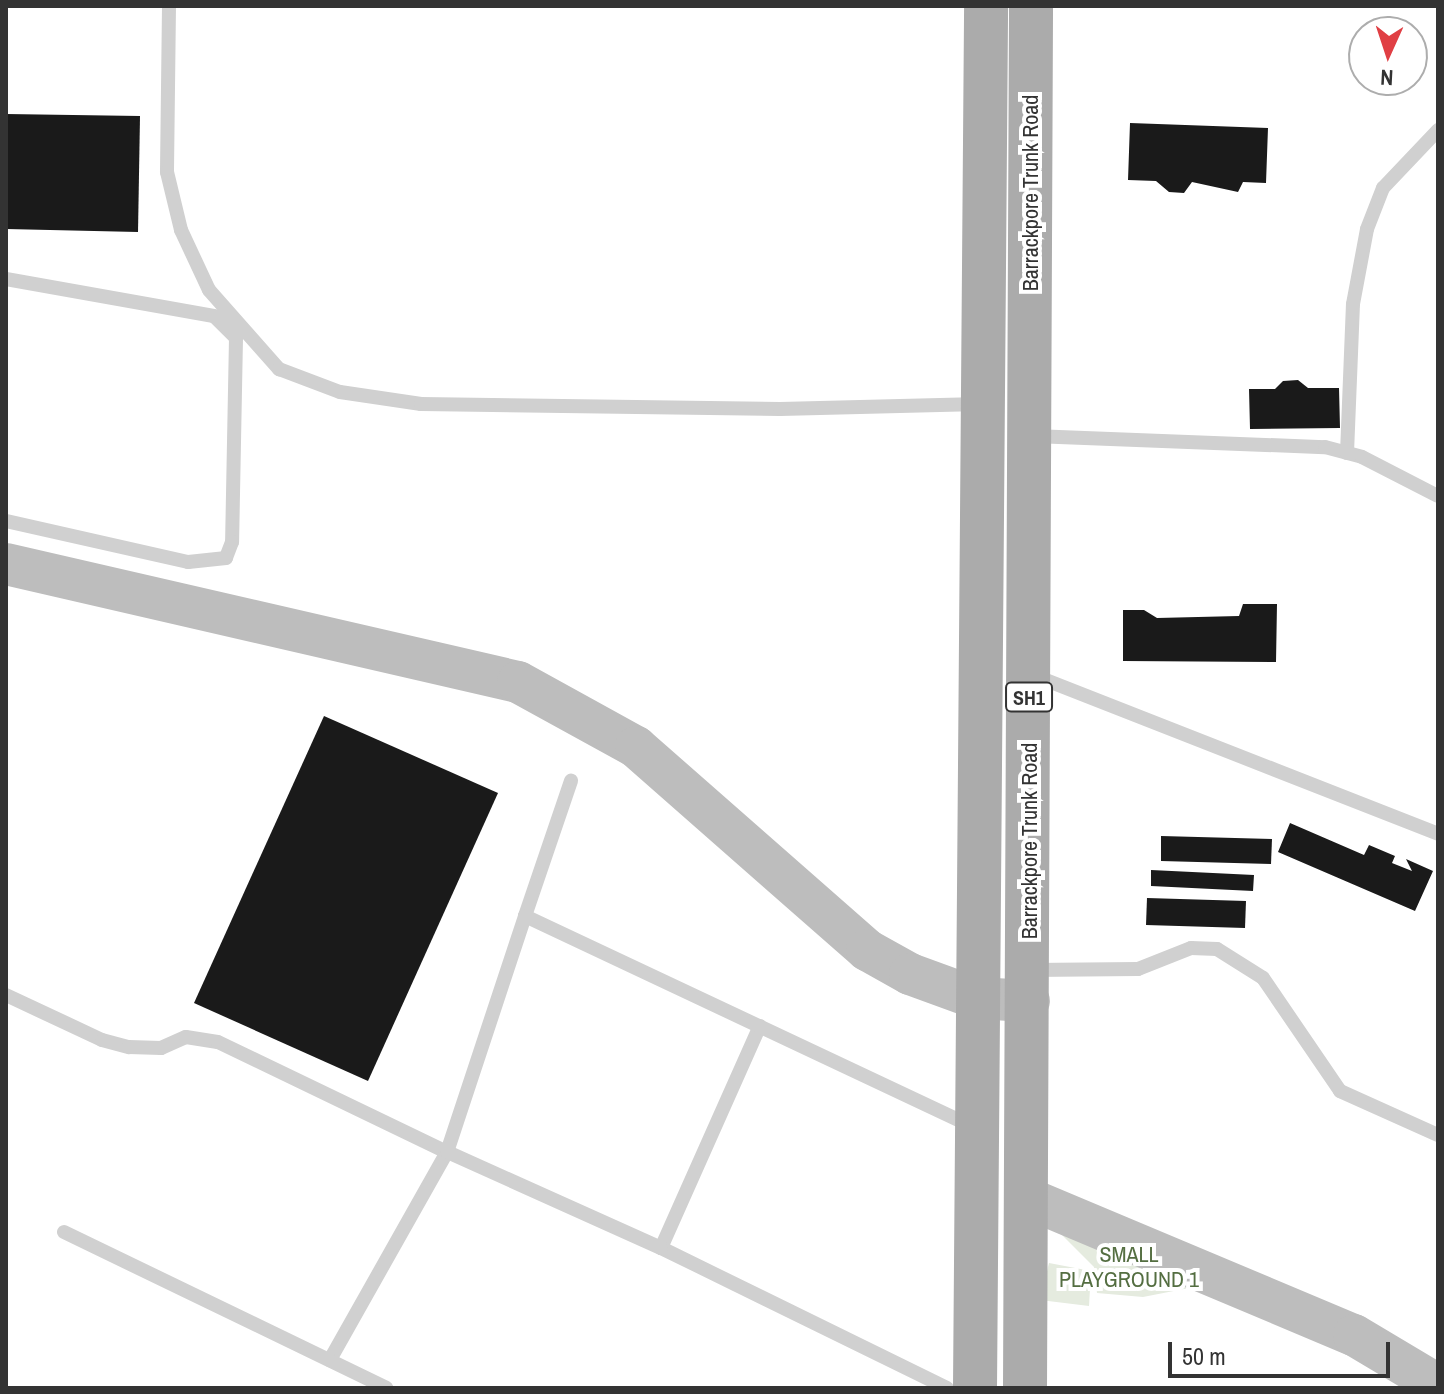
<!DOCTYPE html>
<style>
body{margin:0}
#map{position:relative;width:1444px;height:1394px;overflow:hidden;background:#fff;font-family:"Archivo Narrow",sans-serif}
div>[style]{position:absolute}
.green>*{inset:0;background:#e5ebdf}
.building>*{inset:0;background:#1a1a1a}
.lane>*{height:14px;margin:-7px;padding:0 7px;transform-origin:7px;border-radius:7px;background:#d0d0d0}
.secondary>*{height:42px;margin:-21px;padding:0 21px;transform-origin:21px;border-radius:21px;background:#bdbdbd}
.primary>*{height:44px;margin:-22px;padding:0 22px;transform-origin:22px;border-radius:22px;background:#ababab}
span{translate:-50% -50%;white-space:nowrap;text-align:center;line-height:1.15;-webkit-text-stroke:8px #fff;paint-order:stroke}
.shield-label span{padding:2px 6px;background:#fff;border:2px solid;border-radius:6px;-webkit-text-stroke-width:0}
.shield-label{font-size:20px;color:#333;font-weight:700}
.street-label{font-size:22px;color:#333}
.park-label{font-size:22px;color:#546e41}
.frame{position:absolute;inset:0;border:8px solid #333;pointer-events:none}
.north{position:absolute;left:1348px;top:16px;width:80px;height:80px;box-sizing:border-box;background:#fff;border:2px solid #adadad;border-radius:50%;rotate:183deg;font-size:22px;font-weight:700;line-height:32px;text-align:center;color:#333}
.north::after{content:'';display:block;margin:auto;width:28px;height:36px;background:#e03f44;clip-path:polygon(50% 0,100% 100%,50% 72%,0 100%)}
.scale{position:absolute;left:1168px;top:1342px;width:222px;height:36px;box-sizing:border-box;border:4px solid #333;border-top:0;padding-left:10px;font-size:24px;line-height:28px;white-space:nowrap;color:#333;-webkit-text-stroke:6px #fff;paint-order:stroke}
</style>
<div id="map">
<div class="green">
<div style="clip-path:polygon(1057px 1230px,1230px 1280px,1143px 1297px,1097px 1293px,1094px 1267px)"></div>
<div style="clip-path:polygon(1049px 1263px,1091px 1271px,1089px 1306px,1040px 1300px)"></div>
</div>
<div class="building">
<div style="clip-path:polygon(6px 114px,140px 116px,138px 232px,6px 229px)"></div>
<div style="clip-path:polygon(1130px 123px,1268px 128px,1266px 183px,1243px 182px,1238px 192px,1192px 182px,1184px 193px,1169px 192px,1156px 181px,1128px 180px)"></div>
<div style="clip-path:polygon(1298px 380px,1308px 388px,1339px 388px,1340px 428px,1250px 429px,1249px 389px,1275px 389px,1283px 381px)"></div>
<div style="clip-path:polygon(1243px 604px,1277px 604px,1276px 662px,1123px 661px,1123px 610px,1144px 610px,1157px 618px,1239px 616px)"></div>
<div style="clip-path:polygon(324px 716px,498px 793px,368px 1081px,194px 1003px)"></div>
<div style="clip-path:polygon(1290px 823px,1364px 855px,1369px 845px,1395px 856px,1392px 863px,1412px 871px,1406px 859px,1433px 871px,1415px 911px,1278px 852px)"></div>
<div style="clip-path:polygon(1161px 836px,1272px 839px,1271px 864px,1161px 861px)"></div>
<div style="clip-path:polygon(1151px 870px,1254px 875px,1253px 891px,1151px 886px)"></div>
<div style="clip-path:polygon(1147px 898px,1246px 901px,1245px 928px,1146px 925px)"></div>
</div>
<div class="lane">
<div style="left:169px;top:6px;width:166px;rotate:90.7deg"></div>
<div style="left:167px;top:172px;width:60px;rotate:76.4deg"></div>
<div style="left:181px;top:230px;width:66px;rotate:65deg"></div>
<div style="left:209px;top:290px;width:106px;rotate:48.5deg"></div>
<div style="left:279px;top:369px;width:65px;rotate:20.7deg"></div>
<div style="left:340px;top:392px;width:82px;rotate:8.4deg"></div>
<div style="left:421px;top:404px;width:359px;rotate:0.8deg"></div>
<div style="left:780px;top:409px;width:200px;rotate:-1.4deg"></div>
<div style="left:6px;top:279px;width:211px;rotate:10.1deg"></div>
<div style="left:214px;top:316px;width:31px;rotate:45deg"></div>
<div style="left:236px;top:338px;width:204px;rotate:91.1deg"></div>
<div style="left:232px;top:542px;width:17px;rotate:111deg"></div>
<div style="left:226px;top:558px;width:38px;rotate:174deg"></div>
<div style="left:188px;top:562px;width:187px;rotate:-167.3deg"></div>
<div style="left:1033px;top:436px;width:292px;rotate:2.2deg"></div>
<div style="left:1325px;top:447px;width:38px;rotate:15deg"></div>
<div style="left:1362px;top:457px;width:85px;rotate:27.2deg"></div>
<div style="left:1347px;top:453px;width:149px;rotate:-87.7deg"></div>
<div style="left:1353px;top:304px;width:76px;rotate:-79.4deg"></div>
<div style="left:1367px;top:229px;width:44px;rotate:-68.7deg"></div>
<div style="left:1383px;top:188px;width:80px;rotate:-46.5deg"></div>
<div style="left:1033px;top:675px;width:435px;rotate:21.4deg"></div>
<div style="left:525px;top:916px;width:143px;rotate:-71.2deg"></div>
<div style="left:1031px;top:970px;width:107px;rotate:-0.5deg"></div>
<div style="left:1138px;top:969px;width:57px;rotate:-21.6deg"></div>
<div style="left:1191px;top:948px;width:26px;rotate:2deg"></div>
<div style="left:1217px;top:949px;width:54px;rotate:32.2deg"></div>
<div style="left:1263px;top:978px;width:137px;rotate:55.7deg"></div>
<div style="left:1340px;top:1091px;width:107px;rotate:24.2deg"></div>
<div style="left:6px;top:995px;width:106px;rotate:25.1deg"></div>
<div style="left:102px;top:1040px;width:28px;rotate:15deg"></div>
<div style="left:129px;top:1047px;width:32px;rotate:2deg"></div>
<div style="left:161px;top:1048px;width:27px;rotate:-24deg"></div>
<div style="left:186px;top:1037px;width:32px;rotate:9deg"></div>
<div style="left:218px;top:1042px;width:254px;rotate:25.7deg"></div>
<div style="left:447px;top:1152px;width:239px;rotate:119.4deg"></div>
<div style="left:64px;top:1232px;width:358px;rotate:25.8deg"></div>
<div style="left:661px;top:1248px;width:243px;rotate:-66deg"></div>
<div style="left:947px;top:1388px;width:318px;rotate:-153.9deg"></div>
<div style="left:661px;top:1248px;width:235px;rotate:-155.8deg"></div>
<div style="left:447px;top:1152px;width:249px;rotate:-71.7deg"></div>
<div style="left:525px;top:916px;width:494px;rotate:25.2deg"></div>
</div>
<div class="secondary">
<div style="left:6px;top:564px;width:525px;rotate:12.98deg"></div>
<div style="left:518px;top:682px;width:135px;rotate:28.8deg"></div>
<div style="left:636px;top:747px;width:308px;rotate:41.3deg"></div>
<div style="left:867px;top:950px;width:49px;rotate:29.2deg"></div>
<div style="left:910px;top:974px;width:70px;rotate:20deg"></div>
<div style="left:976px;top:998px;width:53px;rotate:3.2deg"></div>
<div style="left:1025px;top:1197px;width:357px;rotate:22.8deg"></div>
<div style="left:1354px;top:1335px;width:98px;rotate:30.8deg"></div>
</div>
<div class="primary">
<div style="left:975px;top:1388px;width:1382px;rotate:-89.54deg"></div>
<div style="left:1025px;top:1388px;width:1382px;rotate:-89.75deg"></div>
</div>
<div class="shield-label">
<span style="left:1029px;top:697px">SH1</span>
</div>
<div class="street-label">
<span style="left:1031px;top:193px;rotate:-90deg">Barrackpore Trunk Road</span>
<span style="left:1030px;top:841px;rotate:-90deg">Barrackpore Trunk Road</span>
</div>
<div class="park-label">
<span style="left:1129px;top:1267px">SMALL<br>PLAYGROUND 1</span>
</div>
<div class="frame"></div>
<div class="north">N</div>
<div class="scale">50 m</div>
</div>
